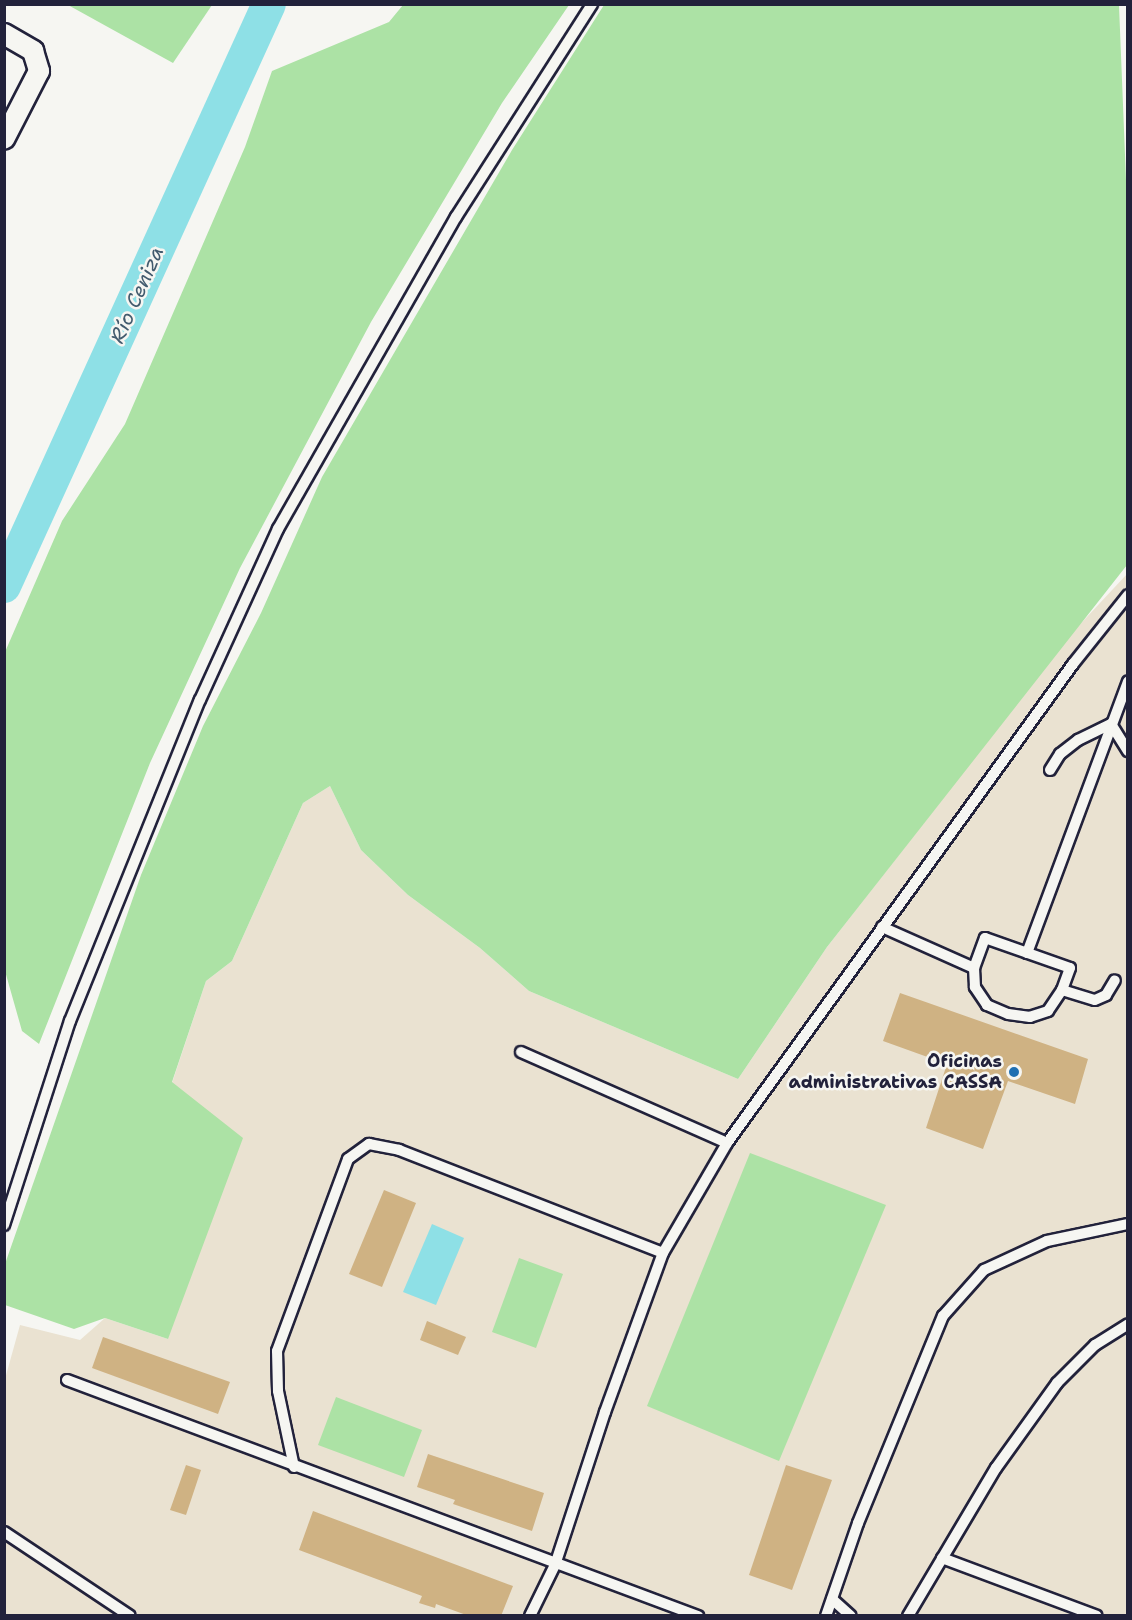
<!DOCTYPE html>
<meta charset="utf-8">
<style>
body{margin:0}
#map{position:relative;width:1132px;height:1620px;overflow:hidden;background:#f6f6f2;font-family:"Shantell Sans",sans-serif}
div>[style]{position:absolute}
.built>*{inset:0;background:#eae2d1}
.green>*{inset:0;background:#ace2a5}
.water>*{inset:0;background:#8ee0e6}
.river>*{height:34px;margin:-17px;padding:0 17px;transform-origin:17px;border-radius:17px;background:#8ee0e6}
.building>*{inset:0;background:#cfb283}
.roads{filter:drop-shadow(2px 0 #22223b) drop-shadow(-2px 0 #22223b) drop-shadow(0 2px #22223b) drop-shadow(0 -2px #22223b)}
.lane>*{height:10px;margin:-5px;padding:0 5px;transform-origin:5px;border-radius:5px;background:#f6f6f2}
.street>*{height:20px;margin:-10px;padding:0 10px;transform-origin:10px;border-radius:10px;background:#f6f6f2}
.dots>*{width:16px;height:16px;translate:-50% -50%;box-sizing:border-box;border:3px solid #f6f6f2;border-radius:50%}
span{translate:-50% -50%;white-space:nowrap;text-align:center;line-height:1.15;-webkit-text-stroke:5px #f6f6f2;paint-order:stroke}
.poi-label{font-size:18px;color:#22223b;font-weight:700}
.right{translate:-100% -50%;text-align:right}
.water-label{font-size:20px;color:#425b6e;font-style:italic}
.frame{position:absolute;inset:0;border:6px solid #22223b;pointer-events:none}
</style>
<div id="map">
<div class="built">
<div style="clip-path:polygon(1127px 574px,1127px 1615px,5px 1616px,5px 1379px,20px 1325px,80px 1340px,105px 1318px,168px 1339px,172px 1083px,206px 981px,232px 961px,303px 803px,330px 786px,361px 850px,408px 895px,480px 948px,529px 991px,738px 1079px,827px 947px,1072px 633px)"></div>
</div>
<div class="green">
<div style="clip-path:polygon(68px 5px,212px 5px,173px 63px)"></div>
<div style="clip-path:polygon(403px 5px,569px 5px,502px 103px,371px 322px,240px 568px,150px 763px,39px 1044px,22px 1031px,5px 971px,5px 652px,62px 521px,125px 424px,245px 147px,272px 71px,389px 22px)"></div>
<div style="clip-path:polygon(604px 5px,1119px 5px,1128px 230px,1127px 565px,827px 947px,738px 1079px,529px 991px,480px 948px,408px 895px,361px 850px,330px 786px,303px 803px,232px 961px,206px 981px,172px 1082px,243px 1138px,168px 1339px,105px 1318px,74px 1329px,5px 1305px,5px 1264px,141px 875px,203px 726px,261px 613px,322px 477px,512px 150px)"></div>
<div style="clip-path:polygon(750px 1153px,886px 1205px,779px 1461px,647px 1406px)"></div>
<div style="clip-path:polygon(519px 1258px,563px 1274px,536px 1348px,492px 1332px)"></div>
<div style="clip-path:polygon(336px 1397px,422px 1430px,404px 1477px,318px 1445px)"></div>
</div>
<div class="water">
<div style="clip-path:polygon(432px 1224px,464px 1238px,436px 1305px,403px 1292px)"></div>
</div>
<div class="river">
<div style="left:4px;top:586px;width:639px;rotate:-65.52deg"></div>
</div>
<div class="building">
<div style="clip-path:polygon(900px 993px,1088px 1059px,1075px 1104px,1008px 1081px,983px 1149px,926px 1128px,947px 1064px,883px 1041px)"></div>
<div style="clip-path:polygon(384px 1190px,416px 1203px,382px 1287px,349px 1274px)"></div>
<div style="clip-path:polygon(427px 1321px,466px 1337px,458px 1355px,420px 1340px)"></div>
<div style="clip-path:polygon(103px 1337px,230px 1382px,218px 1414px,92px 1368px)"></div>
<div style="clip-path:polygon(428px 1454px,544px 1493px,532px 1531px,453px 1504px,455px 1500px,417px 1487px)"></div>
<div style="clip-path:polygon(186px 1465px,201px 1470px,186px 1515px,170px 1510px)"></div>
<div style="clip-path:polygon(786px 1465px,832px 1480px,792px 1590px,749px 1575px)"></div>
<div style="clip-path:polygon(313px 1511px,513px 1586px,501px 1616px,469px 1616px,436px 1604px,435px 1608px,419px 1603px,422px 1596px,299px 1550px)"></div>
</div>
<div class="roads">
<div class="lane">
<div style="left:1050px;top:770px;width:19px;rotate:-58deg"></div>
<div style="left:1060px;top:754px;width:23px;rotate:-38deg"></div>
<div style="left:1078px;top:740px;width:37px;rotate:-26deg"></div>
<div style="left:1111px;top:724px;width:32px;rotate:58deg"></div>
<div style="left:882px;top:927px;width:101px;rotate:24deg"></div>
<div style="left:985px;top:938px;width:90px;rotate:19.4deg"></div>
<div style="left:1070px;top:968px;width:23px;rotate:110deg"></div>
<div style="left:1062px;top:990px;width:25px;rotate:124deg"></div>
<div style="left:1048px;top:1011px;width:19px;rotate:162deg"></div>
<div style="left:1030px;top:1017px;width:22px;rotate:-172deg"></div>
<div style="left:1008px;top:1014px;width:23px;rotate:-157deg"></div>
<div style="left:987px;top:1005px;width:22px;rotate:-124deg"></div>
<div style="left:975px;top:987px;width:19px;rotate:-93deg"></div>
<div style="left:974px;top:968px;width:32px;rotate:-70deg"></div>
<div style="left:1027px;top:953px;width:290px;rotate:-69.6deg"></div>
<div style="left:1062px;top:990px;width:34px;rotate:17deg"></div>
<div style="left:1095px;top:1000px;width:12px;rotate:-24deg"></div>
<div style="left:1106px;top:995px;width:17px;rotate:-59deg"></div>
<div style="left:521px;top:1052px;width:225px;rotate:23.8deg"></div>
<div style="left:4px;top:1225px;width:214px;rotate:-72.1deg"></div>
<div style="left:70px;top:1021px;width:346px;rotate:-68deg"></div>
<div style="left:200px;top:700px;width:188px;rotate:-65.5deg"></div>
<div style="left:278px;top:529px;width:359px;rotate:-60.3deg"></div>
<div style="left:456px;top:217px;width:253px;rotate:-57.4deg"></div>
<div style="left:67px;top:1380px;width:674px;rotate:20.51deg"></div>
<div style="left:294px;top:1467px;width:78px;rotate:-101.9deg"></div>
<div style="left:278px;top:1391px;width:40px;rotate:-91.4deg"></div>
<div style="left:277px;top:1351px;width:205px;rotate:-69.7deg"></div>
<div style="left:348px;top:1159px;width:26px;rotate:-36deg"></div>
<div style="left:369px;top:1144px;width:31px;rotate:11deg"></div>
<div style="left:399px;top:1150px;width:283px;rotate:21.3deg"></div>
<div style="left:4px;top:1532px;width:151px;rotate:33.7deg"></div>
<div style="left:942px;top:1558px;width:165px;rotate:20.5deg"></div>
<div style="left:832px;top:1599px;width:25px;rotate:42deg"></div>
<div style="left:530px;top:1616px;width:57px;rotate:-63.9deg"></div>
<div style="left:555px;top:1565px;width:161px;rotate:-71.9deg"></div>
<div style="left:605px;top:1412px;width:169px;rotate:-70deg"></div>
<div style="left:663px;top:1253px;width:127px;rotate:-59.8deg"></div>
<div style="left:727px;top:1143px;width:591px;rotate:-54.16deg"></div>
<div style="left:1073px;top:664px;width:88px;rotate:-51.4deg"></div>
<div style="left:826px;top:1616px;width:98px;rotate:-71deg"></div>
<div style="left:858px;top:1523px;width:224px;rotate:-67.7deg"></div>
<div style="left:943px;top:1316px;width:62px;rotate:-48.3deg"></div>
<div style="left:984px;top:1270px;width:69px;rotate:-24.7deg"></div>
<div style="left:1047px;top:1241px;width:83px;rotate:-11.9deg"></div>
<div style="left:908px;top:1616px;width:172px;rotate:-59.3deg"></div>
<div style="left:996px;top:1468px;width:105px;rotate:-54.3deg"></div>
<div style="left:1057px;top:1383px;width:54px;rotate:-45deg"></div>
<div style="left:1095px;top:1345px;width:39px;rotate:-32deg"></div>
</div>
<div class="street">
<div style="left:4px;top:34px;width:34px;rotate:30deg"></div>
<div style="left:33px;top:51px;width:21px;rotate:73deg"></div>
<div style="left:39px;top:71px;width:76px;rotate:117.2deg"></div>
</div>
</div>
<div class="dots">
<div style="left:1014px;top:1072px;background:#1f6fb2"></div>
</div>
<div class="poi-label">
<span class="right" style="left:1002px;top:1072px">Oficinas<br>administrativas CASSA</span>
</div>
<div class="water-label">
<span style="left:137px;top:295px;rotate:-66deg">Río Ceniza</span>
</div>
<div class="frame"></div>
</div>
